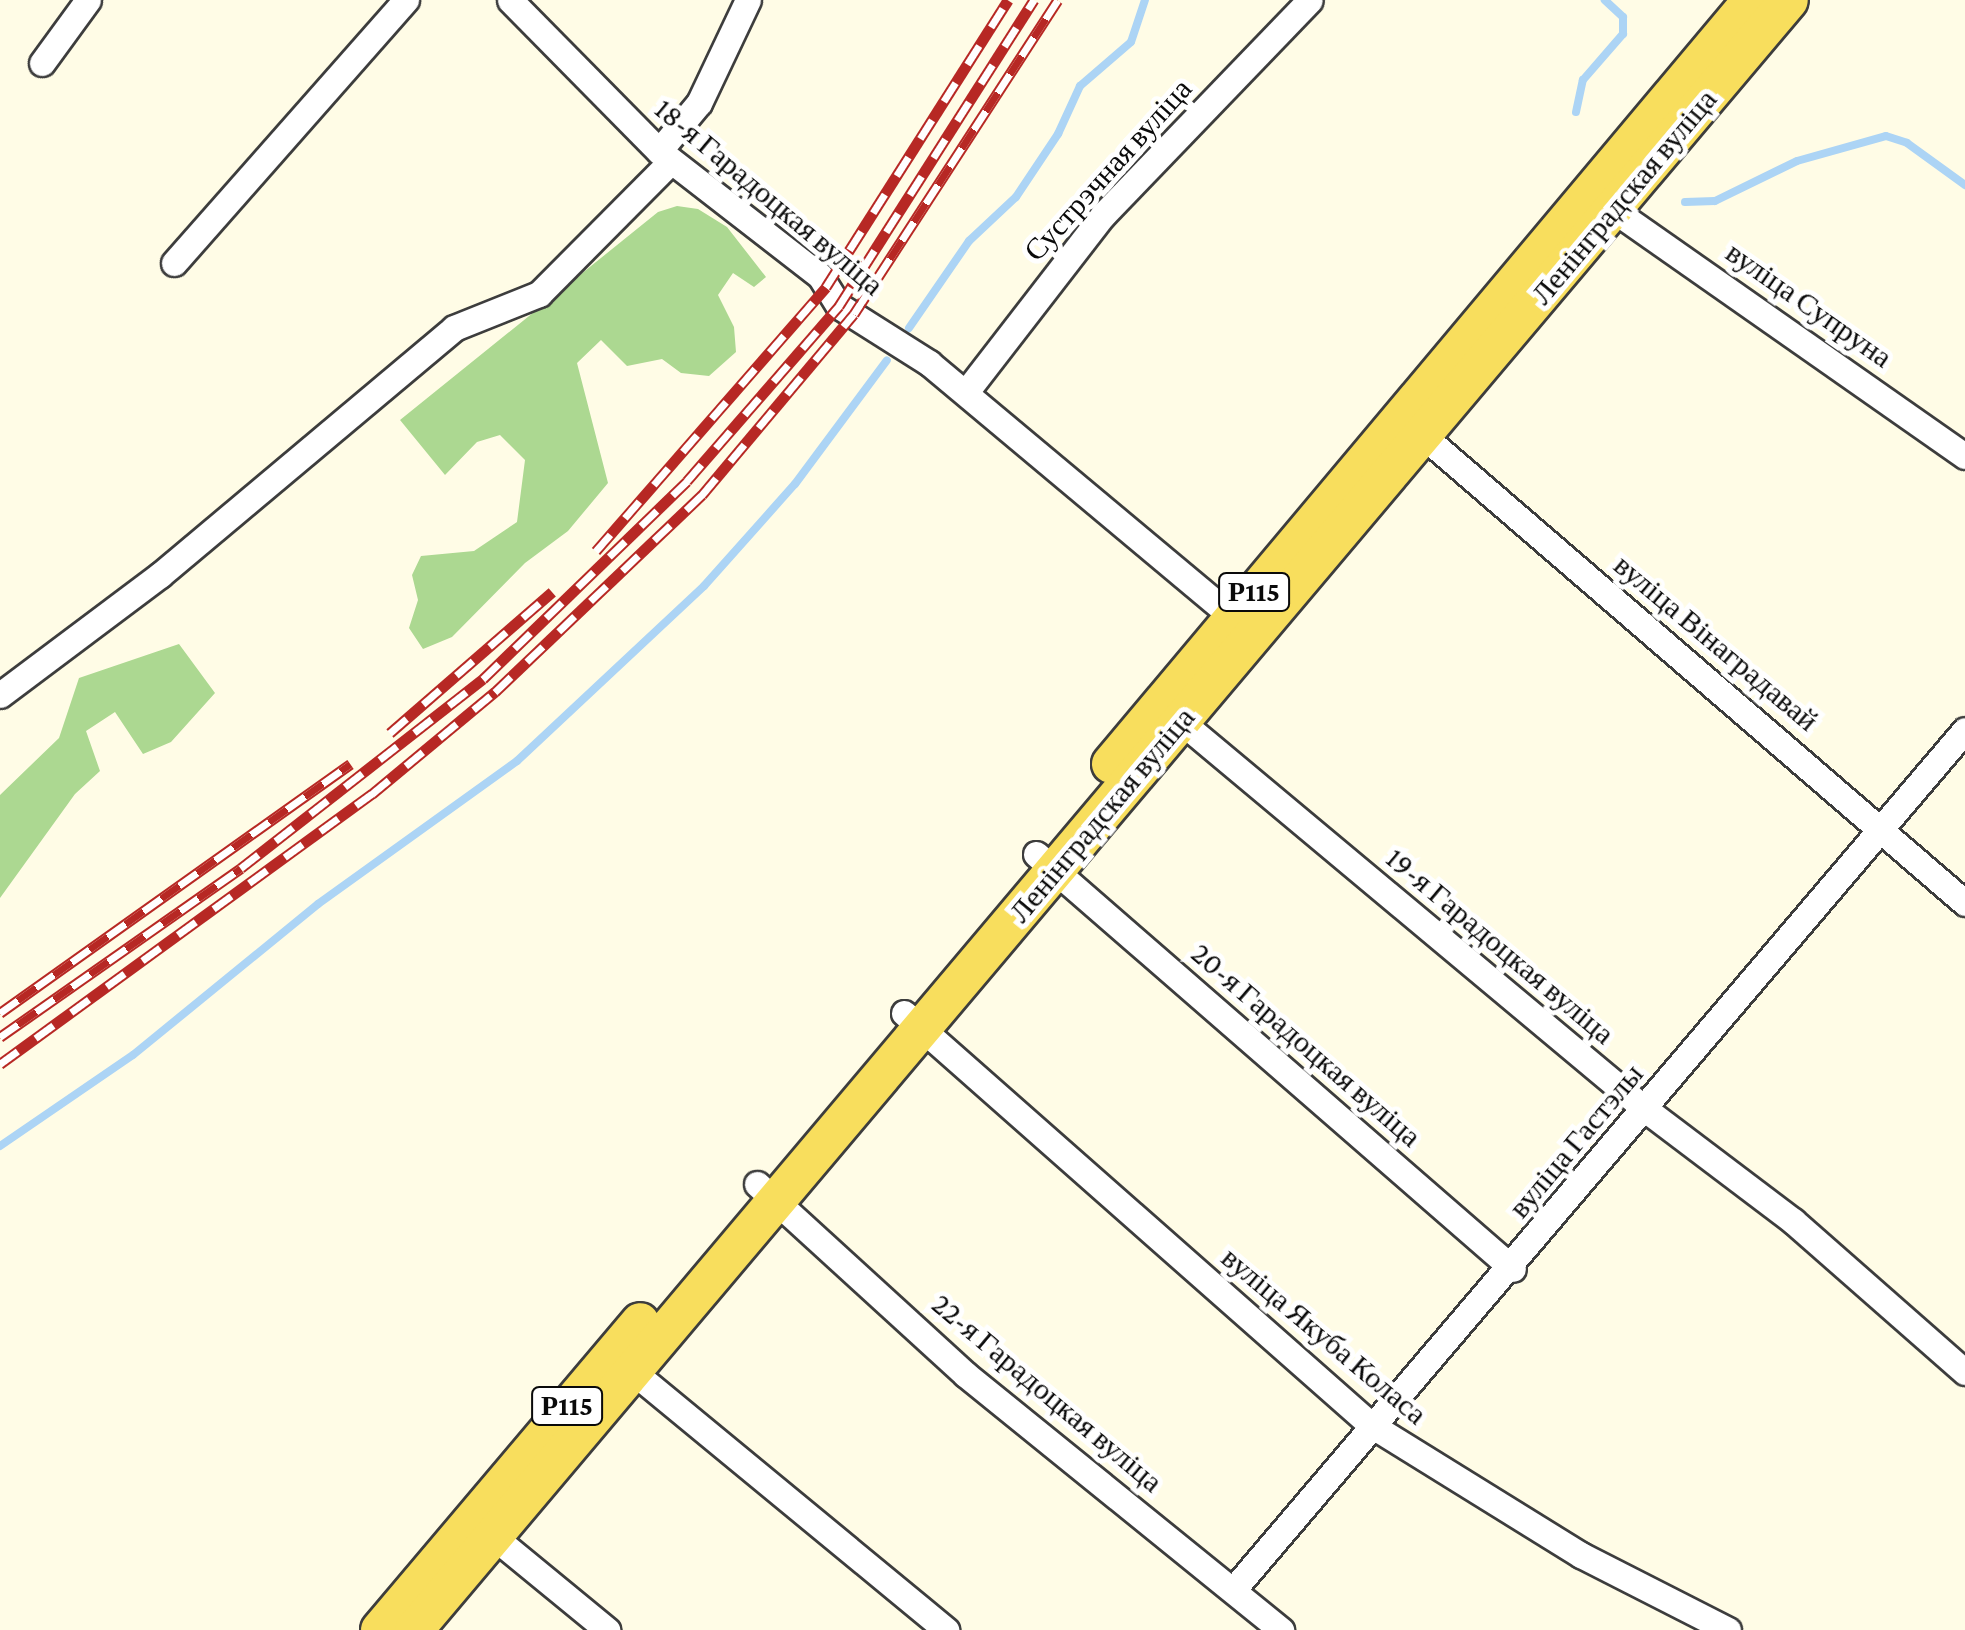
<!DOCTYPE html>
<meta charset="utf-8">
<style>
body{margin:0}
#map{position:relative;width:1965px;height:1630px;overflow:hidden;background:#fffce6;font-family:"Crimson Pro",serif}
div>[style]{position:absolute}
.forest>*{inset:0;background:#acd891}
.stream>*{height:8px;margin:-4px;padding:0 4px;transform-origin:4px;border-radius:4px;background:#acd4f5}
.roads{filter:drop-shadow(2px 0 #3d3d3d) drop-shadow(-2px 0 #3d3d3d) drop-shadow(0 2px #3d3d3d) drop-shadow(0 -2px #3d3d3d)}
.minor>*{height:25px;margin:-12.5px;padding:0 12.5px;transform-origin:12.5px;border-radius:12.5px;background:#fff}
.primary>*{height:38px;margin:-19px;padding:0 19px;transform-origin:19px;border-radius:19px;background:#f8de5d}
.rail>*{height:11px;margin-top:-5.5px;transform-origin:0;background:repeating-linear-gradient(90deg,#fff 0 22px,#b72824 0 44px);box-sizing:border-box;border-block:2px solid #b72824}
span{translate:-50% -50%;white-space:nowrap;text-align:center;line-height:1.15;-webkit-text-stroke:10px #fff;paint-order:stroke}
.shield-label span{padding:2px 8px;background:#fff;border:2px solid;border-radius:8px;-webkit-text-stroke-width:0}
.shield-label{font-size:28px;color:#0a0a0a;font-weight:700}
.street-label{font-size:30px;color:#0a0a0a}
</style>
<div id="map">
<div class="forest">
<div style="clip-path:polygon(677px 206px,698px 209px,727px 227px,766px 277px,754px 287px,733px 273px,718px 295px,734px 327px,736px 352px,709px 376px,681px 373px,662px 359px,627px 366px,601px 340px,577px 363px,608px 483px,568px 531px,525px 563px,452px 637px,423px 649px,409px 628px,418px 600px,412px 575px,421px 556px,474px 551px,517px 522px,525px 460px,500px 435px,477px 442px,445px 475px,400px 420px,658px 212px)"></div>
<div style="clip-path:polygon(179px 644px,215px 693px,171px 742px,143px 754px,115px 712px,86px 731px,100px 771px,75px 794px,0 898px,0 795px,59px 738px,79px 678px)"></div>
</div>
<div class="stream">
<div style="left:1576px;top:112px;width:33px;rotate:-78deg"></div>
<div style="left:1583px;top:80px;width:61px;rotate:-49deg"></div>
<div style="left:1623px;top:34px;width:17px;rotate:-90deg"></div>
<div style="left:1623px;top:17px;width:25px;rotate:-137deg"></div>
<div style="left:1685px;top:202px;width:30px;rotate:-2deg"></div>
<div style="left:1715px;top:201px;width:91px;rotate:-26deg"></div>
<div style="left:1797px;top:161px;width:92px;rotate:-15.7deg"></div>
<div style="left:1886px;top:136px;width:22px;rotate:18deg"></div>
<div style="left:1907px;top:143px;width:72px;rotate:35.9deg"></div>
<div style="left:909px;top:328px;width:106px;rotate:-55.4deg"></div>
<div style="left:969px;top:241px;width:64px;rotate:-43.1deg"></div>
<div style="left:1016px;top:197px;width:76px;rotate:-56.3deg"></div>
<div style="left:1058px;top:134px;width:53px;rotate:-65.4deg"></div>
<div style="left:1080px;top:86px;width:67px;rotate:-40.8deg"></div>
<div style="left:1131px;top:42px;width:44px;rotate:-71.6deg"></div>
<div style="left:0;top:1146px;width:161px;rotate:-34.4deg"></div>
<div style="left:133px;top:1055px;width:239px;rotate:-39.2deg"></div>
<div style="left:318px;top:904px;width:245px;rotate:-35.7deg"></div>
<div style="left:517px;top:761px;width:256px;rotate:-43.1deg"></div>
<div style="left:704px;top:586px;width:137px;rotate:-48.3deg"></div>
<div style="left:795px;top:484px;width:154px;rotate:-53.4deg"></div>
</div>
<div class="roads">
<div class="minor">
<div style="left:510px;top:0;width:212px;rotate:45.4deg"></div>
<div style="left:659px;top:151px;width:204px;rotate:37.8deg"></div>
<div style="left:820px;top:276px;width:36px;rotate:58deg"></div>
<div style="left:839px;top:306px;width:107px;rotate:32.3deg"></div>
<div style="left:929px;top:363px;width:412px;rotate:39.9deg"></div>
<div style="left:42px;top:63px;width:78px;rotate:-53.9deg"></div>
<div style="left:659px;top:151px;width:62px;rotate:-50.2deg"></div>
<div style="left:699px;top:103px;width:114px;rotate:-64.6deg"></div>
<div style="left:1602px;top:202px;width:443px;rotate:35deg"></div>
<div style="left:174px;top:263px;width:351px;rotate:-48.6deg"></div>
<div style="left:966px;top:392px;width:224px;rotate:-52.3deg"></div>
<div style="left:1103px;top:215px;width:298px;rotate:-46.1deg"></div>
<div style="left:1413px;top:427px;width:729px;rotate:40.77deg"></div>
<div style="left:0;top:695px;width:200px;rotate:-36.9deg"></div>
<div style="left:160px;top:575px;width:384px;rotate:-40deg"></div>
<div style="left:454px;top:328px;width:92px;rotate:-21.8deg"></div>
<div style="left:539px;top:294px;width:187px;rotate:-45.2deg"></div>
<div style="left:1172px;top:714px;width:616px;rotate:39.87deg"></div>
<div style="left:1645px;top:1109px;width:186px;rotate:37.1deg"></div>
<div style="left:1793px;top:1221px;width:229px;rotate:41.3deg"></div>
<div style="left:1036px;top:854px;width:632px;rotate:41.02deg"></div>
<div style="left:904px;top:1013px;width:623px;rotate:41.42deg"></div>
<div style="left:1371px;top:1425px;width:247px;rotate:31.8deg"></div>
<div style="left:1581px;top:1555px;width:165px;rotate:27deg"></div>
<div style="left:757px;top:1184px;width:282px;rotate:42.4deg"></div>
<div style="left:965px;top:1374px;width:407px;rotate:39deg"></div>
<div style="left:620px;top:1361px;width:423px;rotate:39.5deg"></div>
<div style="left:483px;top:1528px;width:161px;rotate:39.4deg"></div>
<div style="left:1233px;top:1590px;width:1129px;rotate:-49.6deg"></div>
</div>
<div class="primary">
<div style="left:1111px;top:764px;width:997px;rotate:-50deg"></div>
<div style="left:380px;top:1630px;width:403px;rotate:-49.8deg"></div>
<div style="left:414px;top:1630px;width:2132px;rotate:-49.85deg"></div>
</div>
</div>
<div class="rail">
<div style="left:596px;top:551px;width:350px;rotate:-48.9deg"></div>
<div style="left:826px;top:287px;width:340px;rotate:-57.6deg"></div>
<div style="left:390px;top:733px;width:215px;rotate:-41deg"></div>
<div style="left:0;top:1013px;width:430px;rotate:-35.4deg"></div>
<div style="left:0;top:1037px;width:294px;rotate:-35deg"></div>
<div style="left:241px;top:868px;width:307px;rotate:-38deg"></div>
<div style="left:483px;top:679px;width:284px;rotate:-44.1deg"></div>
<div style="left:687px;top:481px;width:232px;rotate:-49deg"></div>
<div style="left:839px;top:306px;width:363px;rotate:-57.5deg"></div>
<div style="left:0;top:1064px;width:460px;rotate:-36deg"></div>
<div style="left:372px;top:794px;width:160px;rotate:-39.7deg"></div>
<div style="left:495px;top:692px;width:286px;rotate:-43.6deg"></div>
<div style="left:702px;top:495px;width:236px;rotate:-50deg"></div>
<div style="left:854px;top:314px;width:374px;rotate:-57deg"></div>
</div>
<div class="shield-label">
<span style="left:1254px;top:592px">Р115</span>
<span style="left:567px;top:1406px">Р115</span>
</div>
<div class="street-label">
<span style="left:1108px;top:170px;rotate:-48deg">Сустрэчная вуліца</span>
<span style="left:769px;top:197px;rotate:40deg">18-я Гарадоцкая вуліца</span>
<span style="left:1624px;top:197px;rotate:-50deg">Ленінградская вуліца</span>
<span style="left:1809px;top:305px;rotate:35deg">вуліца Супруна</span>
<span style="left:1716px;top:643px;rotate:40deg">вуліца Вінаградавай</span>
<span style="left:1102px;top:815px;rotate:-50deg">Ленінградская вуліца</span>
<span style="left:1500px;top:946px;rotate:40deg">19-я Гарадоцкая вуліца</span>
<span style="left:1306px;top:1045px;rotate:41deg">20-я Гарадоцкая вуліца</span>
<span style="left:1576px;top:1141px;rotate:-50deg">вуліца Гастэлы</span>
<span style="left:1324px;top:1336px;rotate:40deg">вуліца Якуба Коласа</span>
<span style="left:1047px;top:1393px;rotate:40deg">22-я Гарадоцкая вуліца</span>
</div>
</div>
